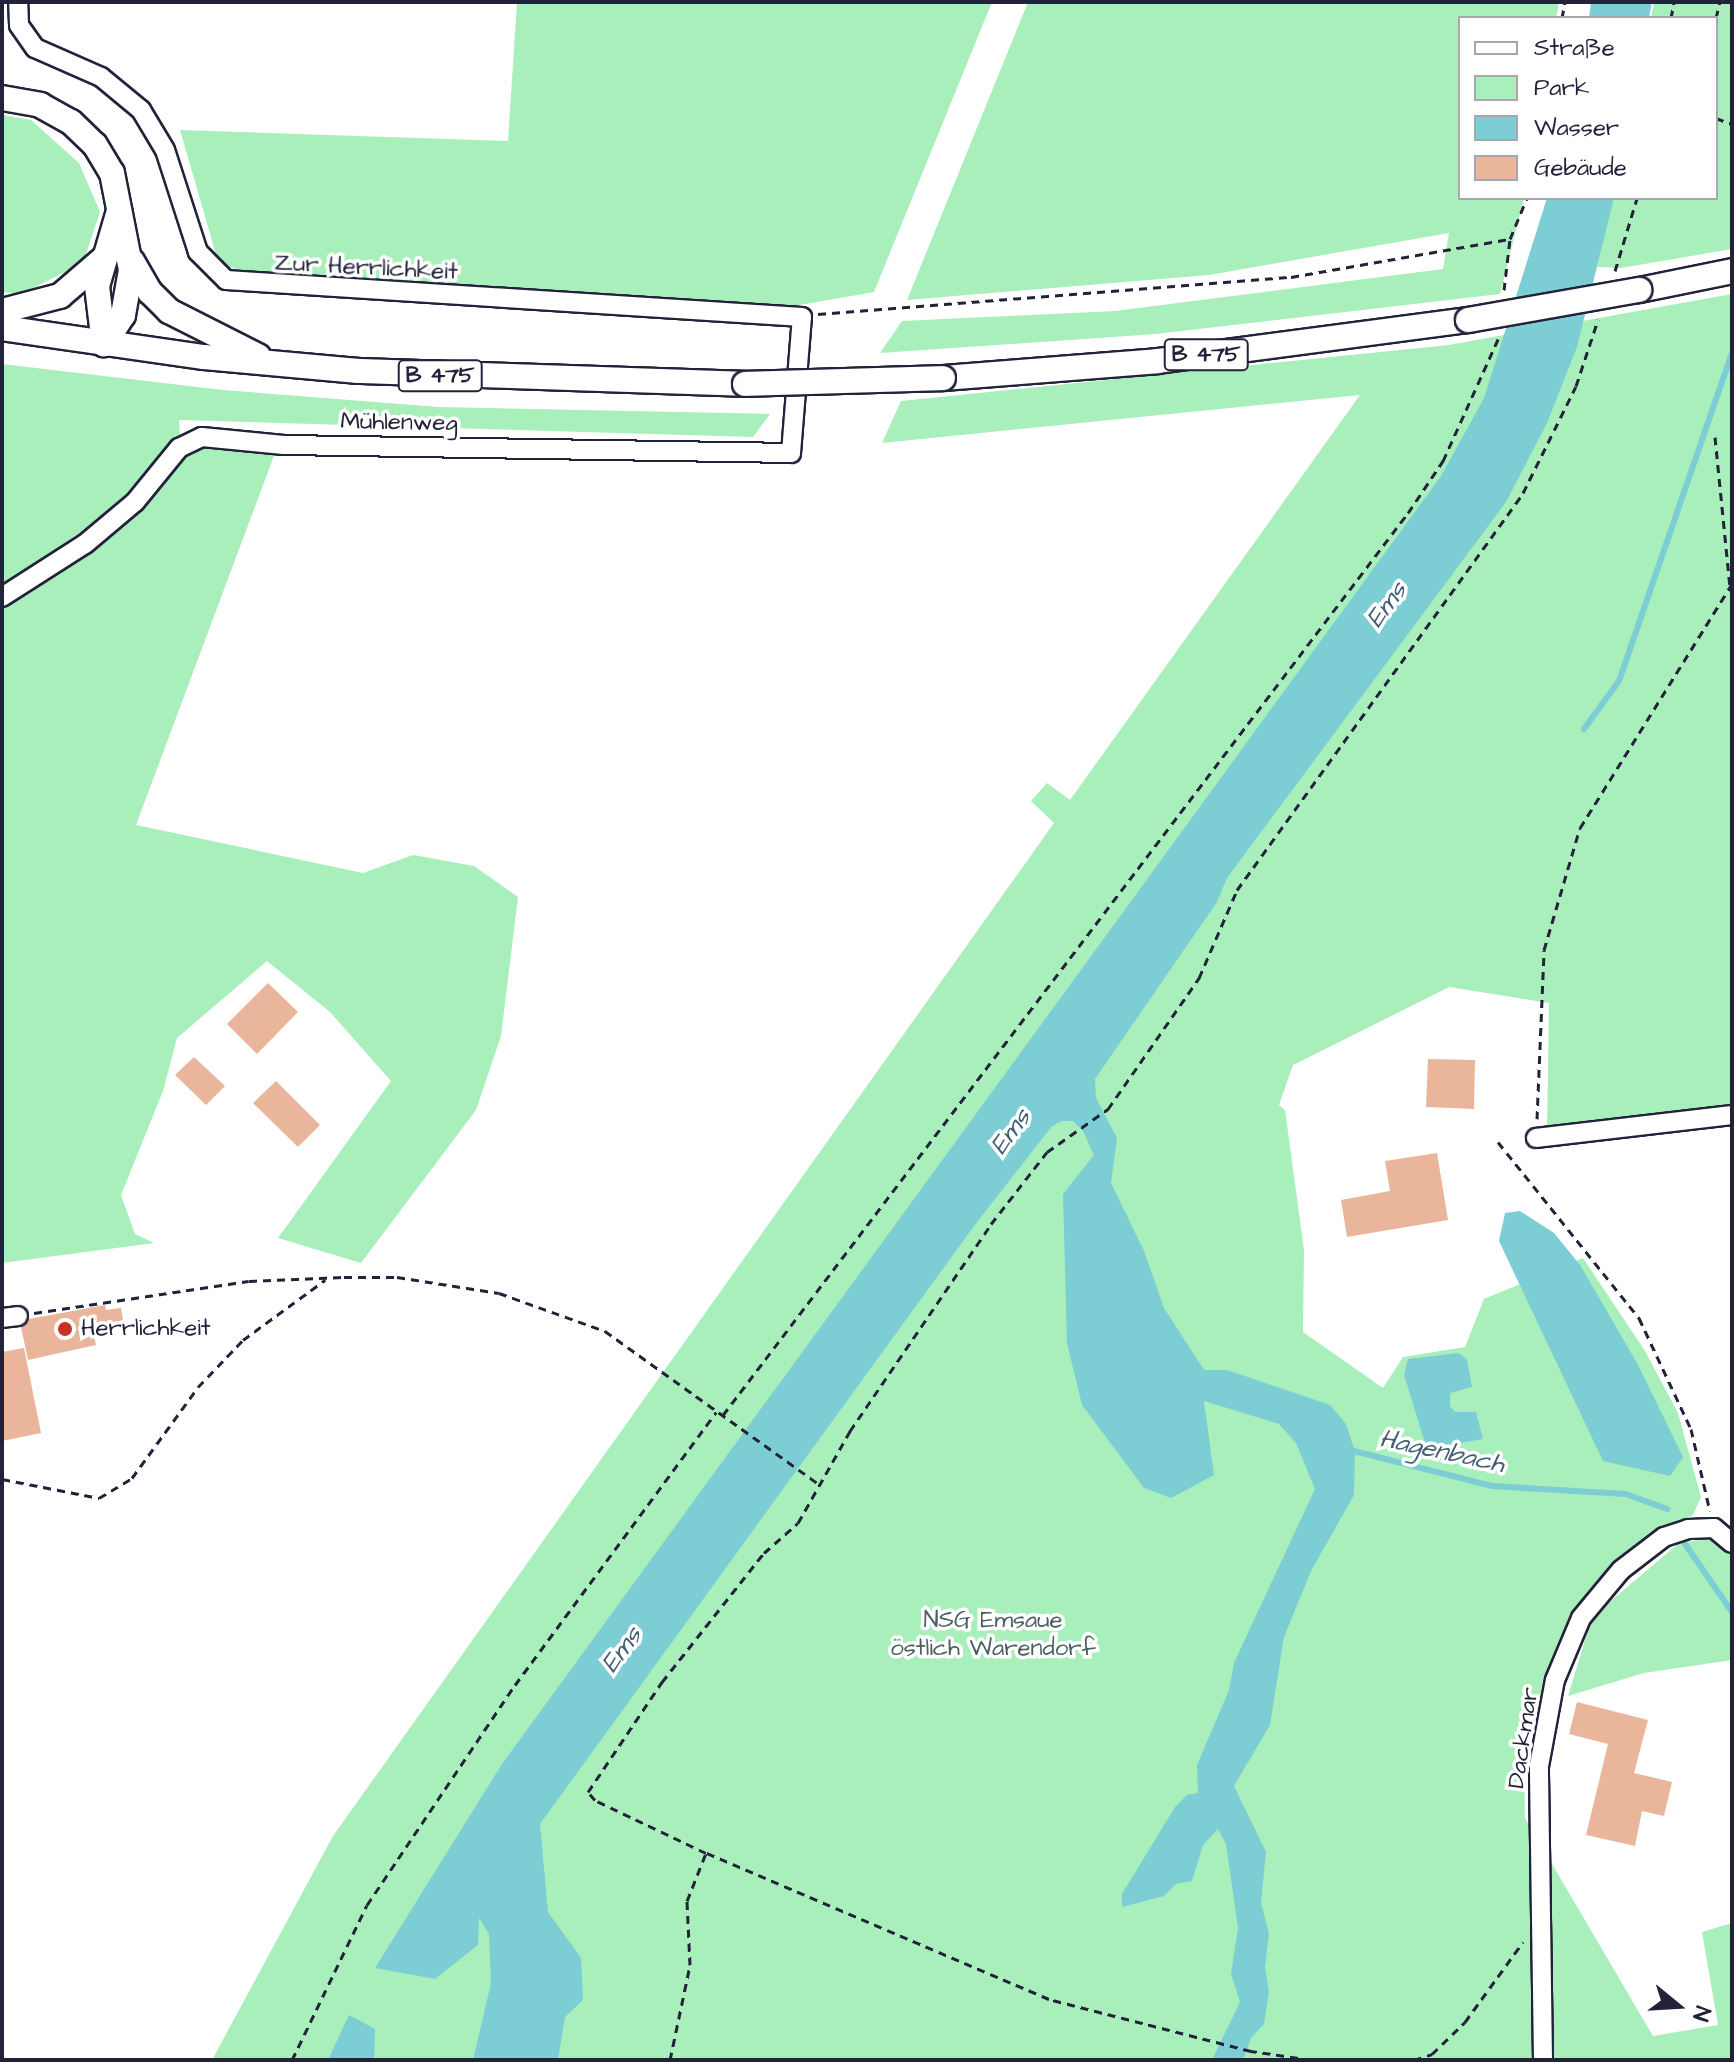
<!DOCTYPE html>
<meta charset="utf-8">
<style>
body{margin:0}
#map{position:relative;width:1734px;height:2062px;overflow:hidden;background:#fff;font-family:"Architects Daughter",sans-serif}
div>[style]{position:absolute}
.green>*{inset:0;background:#a9efbb}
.water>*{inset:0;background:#7ccdd4}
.stream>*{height:6px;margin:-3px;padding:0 3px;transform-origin:3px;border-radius:3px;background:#7ccdd4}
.building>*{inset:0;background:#eab69b}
.path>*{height:3px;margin-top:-1.5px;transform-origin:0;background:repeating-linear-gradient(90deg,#22223b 0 8px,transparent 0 14px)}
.roads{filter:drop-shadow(2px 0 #22223b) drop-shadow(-2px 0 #22223b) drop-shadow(0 2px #22223b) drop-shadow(0 -2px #22223b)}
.minor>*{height:18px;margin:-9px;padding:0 9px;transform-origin:9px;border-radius:9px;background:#fff}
.major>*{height:24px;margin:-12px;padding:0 12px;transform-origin:12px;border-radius:12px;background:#fff}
.bridges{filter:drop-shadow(2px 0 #22223b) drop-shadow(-2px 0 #22223b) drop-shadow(0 2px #22223b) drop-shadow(0 -2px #22223b)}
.major-bridge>*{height:24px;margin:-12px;padding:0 12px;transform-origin:12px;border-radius:12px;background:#fff}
.dots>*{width:22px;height:22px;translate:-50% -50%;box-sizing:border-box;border:4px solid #fff;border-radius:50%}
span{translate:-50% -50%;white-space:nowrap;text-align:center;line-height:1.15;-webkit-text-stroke:7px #fff;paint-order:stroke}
.shield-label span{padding:2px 6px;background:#fff;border:2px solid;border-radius:6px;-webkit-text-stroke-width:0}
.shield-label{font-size:22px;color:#22223b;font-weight:700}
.street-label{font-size:24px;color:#22223b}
.poi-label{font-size:24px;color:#22223b}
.left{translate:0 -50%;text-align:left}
.park-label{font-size:24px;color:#4a6061}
.water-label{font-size:26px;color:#425e71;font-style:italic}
.frame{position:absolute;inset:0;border:4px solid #22223b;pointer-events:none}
.legend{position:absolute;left:1458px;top:16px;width:260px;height:184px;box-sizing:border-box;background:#fff;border:2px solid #a7a7b1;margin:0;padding:10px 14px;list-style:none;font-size:24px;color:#22223b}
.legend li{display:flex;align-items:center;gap:16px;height:40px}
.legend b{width:40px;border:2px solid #a7a7b1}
.north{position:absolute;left:1638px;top:1966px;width:80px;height:80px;-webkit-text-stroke:6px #fff;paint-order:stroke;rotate:108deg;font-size:22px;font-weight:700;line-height:32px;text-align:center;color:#22223b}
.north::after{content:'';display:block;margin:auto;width:28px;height:36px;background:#22223b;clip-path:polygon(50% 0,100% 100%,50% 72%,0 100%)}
</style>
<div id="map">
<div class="green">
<div style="clip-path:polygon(517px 2px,992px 2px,874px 292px,794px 306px,286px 280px,219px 265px,180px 130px,508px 141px)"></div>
<div style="clip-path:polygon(1028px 2px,1559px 2px,1556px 18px,1460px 18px,1460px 198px,1524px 198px,1500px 294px,1156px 334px,880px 353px,902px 321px,1115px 311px,1443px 269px,1449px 233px,1209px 275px,907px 300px)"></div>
<div style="clip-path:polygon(1654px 2px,1732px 2px,1732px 249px,1621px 268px,1597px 267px,1612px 198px,1716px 198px,1716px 18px,1651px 18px)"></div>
<div style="clip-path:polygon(2px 115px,31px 120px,79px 163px,100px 212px,83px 263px,21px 294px,2px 292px)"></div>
<div style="clip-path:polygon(1732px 294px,1732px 1106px,1547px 1130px,1549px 1003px,1449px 987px,1293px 1065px,1279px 1105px,1285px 1110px,1304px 1250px,1303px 1332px,1383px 1388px,1403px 1357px,1465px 1347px,1484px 1299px,1583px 1258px,1645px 1351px,1678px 1413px,1701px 1497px,1693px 1515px,1638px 1546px,1549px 1684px,1524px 1751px,1525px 1818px,1653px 2036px,1718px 2025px,1702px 1932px,1732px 1923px,1732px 2060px,212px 2060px,333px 1836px,1054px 823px,1031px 801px,1047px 783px,1070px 800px,1360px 395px,882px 443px,901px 401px,1449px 345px)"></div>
<div style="clip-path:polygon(2px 364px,223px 390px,439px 407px,770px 414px,753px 437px,179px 420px,180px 436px,133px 496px,2px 586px)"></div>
<div style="clip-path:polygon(210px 447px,275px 453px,136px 825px,363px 873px,413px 855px,474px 866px,518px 897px,501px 1036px,476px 1110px,361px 1263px,278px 1238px,391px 1081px,330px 1012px,267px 961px,177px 1038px,163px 1091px,121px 1195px,135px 1234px,154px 1243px,2px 1263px,2px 608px,67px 563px,187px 452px)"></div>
<div style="clip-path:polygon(1732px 1535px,1732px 1660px,1644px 1673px,1568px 1696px,1592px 1617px,1679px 1543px)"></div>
</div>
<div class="water">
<div style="clip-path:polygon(1591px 2px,1652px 2px,1649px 18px,1589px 18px)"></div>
<div style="clip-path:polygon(1547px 198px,1614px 198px,1577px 347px,1547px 423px,1506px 502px,1227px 878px,1217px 902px,1095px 1079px,1096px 1098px,1117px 1138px,1111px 1183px,1144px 1251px,1164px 1308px,1204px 1370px,1227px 1370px,1330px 1405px,1346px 1424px,1355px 1452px,1354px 1495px,1311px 1571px,1284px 1637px,1270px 1725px,1234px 1786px,1266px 1852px,1261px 1903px,1269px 1934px,1265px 1967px,1269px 1992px,1264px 2024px,1251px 2038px,1243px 2060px,1212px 2060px,1240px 2002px,1231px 1974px,1238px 1928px,1226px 1844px,1218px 1829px,1203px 1845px,1192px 1881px,1176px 1884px,1164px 1896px,1122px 1907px,1122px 1894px,1175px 1807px,1187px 1795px,1198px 1793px,1197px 1765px,1229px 1690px,1234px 1663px,1315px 1489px,1296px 1443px,1279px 1424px,1204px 1401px,1214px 1475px,1171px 1498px,1144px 1488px,1082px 1405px,1067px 1343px,1063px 1194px,1094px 1155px,1083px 1131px,1073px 1121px,1062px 1121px,1052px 1126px,974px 1226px,540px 1824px,548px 1912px,581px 1958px,583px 2000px,565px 2017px,558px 2060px,473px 2060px,491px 1983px,489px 1934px,479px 1918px,478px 1945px,435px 1979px,375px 1968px,502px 1764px,1441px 476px,1484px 398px)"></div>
<div style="clip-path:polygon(1520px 1211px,1554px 1233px,1580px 1265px,1637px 1363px,1683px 1457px,1670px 1476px,1603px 1461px,1499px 1241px,1505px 1213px)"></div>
<div style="clip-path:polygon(1459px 1353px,1467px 1360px,1472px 1387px,1450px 1393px,1450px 1406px,1455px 1412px,1476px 1412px,1483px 1439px,1436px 1447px,1425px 1443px,1404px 1375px,1408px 1359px)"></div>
<div style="clip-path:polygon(349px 2015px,375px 2029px,374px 2060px,328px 2060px)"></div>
</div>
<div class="stream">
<div style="left:1584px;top:729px;width:59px;rotate:-53.9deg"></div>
<div style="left:1619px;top:681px;width:345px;rotate:-71deg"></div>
<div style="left:1350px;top:1450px;width:146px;rotate:14.2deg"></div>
<div style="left:1492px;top:1486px;width:134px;rotate:3.4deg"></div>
<div style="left:1626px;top:1494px;width:44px;rotate:20.1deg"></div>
<div style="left:1685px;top:1544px;width:83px;rotate:55.3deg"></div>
</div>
<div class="building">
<div style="clip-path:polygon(268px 983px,298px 1012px,257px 1054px,227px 1024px)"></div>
<div style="clip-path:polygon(194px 1057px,225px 1086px,206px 1105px,175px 1075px)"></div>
<div style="clip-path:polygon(1428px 1059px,1475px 1060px,1474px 1109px,1426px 1107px)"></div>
<div style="clip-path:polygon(276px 1081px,320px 1125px,298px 1147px,253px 1103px)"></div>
<div style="clip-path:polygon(1437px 1153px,1448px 1220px,1347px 1237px,1341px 1200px,1390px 1191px,1385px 1161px)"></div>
<div style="clip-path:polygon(105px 1305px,106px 1310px,121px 1308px,124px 1327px,93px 1332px,96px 1345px,28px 1360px,21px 1327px,29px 1319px)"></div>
<div style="clip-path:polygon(24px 1348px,41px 1433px,2px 1441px,2px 1352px)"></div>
<div style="clip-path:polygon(1577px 1702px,1648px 1720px,1634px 1773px,1672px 1782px,1664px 1816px,1642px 1811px,1635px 1846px,1586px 1835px,1608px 1744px,1569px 1734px)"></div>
</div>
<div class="path">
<div style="left:1562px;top:18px;width:16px;rotate:-79deg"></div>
<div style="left:1671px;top:18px;width:16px;rotate:-79deg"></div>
<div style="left:1716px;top:18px;width:16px;rotate:-76deg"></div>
<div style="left:1716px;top:118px;width:17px;rotate:21deg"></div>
<div style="left:1615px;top:271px;width:76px;rotate:-73.2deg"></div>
<div style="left:1504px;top:290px;width:51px;rotate:-83.3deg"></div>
<div style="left:1510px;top:239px;width:44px;rotate:-67.5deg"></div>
<div style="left:818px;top:314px;width:474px;rotate:-4.5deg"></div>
<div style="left:1291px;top:277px;width:220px;rotate:-9.9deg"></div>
<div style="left:1715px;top:437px;width:150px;rotate:84.3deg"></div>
<div style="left:1537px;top:1119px;width:169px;rotate:-87.6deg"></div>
<div style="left:1544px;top:950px;width:127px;rotate:-73.6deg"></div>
<div style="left:1580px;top:828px;width:287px;rotate:-58.1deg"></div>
<div style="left:1498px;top:1142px;width:226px;rotate:51.3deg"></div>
<div style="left:1639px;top:1318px;width:123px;rotate:64.9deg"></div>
<div style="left:1691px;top:1429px;width:84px;rotate:77deg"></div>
<div style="left:34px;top:1313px;width:217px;rotate:-8.5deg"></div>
<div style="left:249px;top:1281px;width:95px;rotate:-2.4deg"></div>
<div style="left:344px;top:1277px;width:53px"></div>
<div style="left:397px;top:1277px;width:103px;rotate:8.9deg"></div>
<div style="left:499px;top:1293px;width:113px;rotate:19.7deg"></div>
<div style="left:605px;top:1331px;width:263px;rotate:35.6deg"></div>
<div style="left:723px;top:1415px;width:1133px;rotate:-52.79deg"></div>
<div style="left:1408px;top:513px;width:63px;rotate:-56.1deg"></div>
<div style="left:1443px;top:461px;width:136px;rotate:-65.7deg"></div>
<div style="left:2px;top:1479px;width:99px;rotate:11.1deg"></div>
<div style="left:99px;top:1498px;width:39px;rotate:-31deg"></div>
<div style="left:132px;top:1478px;width:112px;rotate:-54deg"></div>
<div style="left:198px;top:1387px;width:65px;rotate:-46.2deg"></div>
<div style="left:243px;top:1340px;width:102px;rotate:-36.2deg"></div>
<div style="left:292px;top:2060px;width:172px;rotate:-64.2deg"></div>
<div style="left:367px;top:1905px;width:265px;rotate:-56.1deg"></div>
<div style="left:515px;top:1685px;width:339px;rotate:-53.6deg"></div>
<div style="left:670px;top:2060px;width:97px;rotate:-78.1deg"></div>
<div style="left:690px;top:1965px;width:64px;rotate:-92.7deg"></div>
<div style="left:687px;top:1901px;width:52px;rotate:-68.4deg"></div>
<div style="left:1312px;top:2060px;width:62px;rotate:-171.6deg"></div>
<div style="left:1251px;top:2051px;width:209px;rotate:-165.6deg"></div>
<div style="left:1049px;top:1999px;width:373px;rotate:-156.9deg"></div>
<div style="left:706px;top:1853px;width:123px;rotate:-154.5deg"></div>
<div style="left:595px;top:1800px;width:11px;rotate:-131deg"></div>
<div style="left:588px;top:1792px;width:133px;rotate:-56.1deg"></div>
<div style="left:662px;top:1682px;width:164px;rotate:-51.7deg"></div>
<div style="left:764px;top:1553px;width:45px;rotate:-41.4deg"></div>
<div style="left:798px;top:1523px;width:106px;rotate:-60.5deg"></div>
<div style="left:850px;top:1431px;width:250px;rotate:-55.7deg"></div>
<div style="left:991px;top:1224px;width:91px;rotate:-52.1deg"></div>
<div style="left:1047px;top:1152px;width:75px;rotate:-35.2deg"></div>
<div style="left:1108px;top:1109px;width:160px;rotate:-55.2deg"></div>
<div style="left:1199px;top:978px;width:96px;rotate:-66.6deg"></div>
<div style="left:1237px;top:890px;width:489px;rotate:-54.2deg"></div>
<div style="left:1523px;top:493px;width:119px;rotate:-63.6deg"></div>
<div style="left:1576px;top:386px;width:70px;rotate:-71.6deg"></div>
<div style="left:1414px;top:2060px;width:19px;rotate:-18deg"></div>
<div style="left:1432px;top:2054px;width:46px;rotate:-44.1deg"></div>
<div style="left:1465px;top:2022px;width:99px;rotate:-54.1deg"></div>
</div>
<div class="roads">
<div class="minor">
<div style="left:2px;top:597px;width:98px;rotate:-32.6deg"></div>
<div style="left:85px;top:544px;width:65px;rotate:-40deg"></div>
<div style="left:135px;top:502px;width:70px;rotate:-50.8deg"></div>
<div style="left:179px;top:448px;width:25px;rotate:-26deg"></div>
<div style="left:202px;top:437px;width:82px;rotate:5.6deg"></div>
<div style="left:284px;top:445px;width:507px;rotate:0.9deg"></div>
<div style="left:791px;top:453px;width:136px;rotate:-85.4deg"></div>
<div style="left:802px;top:317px;width:577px;rotate:-176.32deg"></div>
<div style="left:226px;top:280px;width:40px;rotate:-135deg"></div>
<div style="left:198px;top:252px;width:107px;rotate:-107.9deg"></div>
<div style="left:165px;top:150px;width:47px;rotate:-121deg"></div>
<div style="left:141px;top:110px;width:52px;rotate:-140.5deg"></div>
<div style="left:101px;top:77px;width:72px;rotate:-156.3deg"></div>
<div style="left:35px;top:48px;width:28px;rotate:-125deg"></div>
<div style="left:19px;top:25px;width:23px;rotate:-92deg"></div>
<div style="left:1536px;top:1138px;width:197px;rotate:-6.7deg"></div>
<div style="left:2px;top:1318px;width:16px;rotate:-7deg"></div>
<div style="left:1543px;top:2060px;width:294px;rotate:-90.8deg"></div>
<div style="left:1539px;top:1766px;width:87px;rotate:-79.5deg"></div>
<div style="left:1555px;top:1680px;width:67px;rotate:-67.2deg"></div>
<div style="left:1581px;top:1618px;width:62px;rotate:-50.2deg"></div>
<div style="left:1621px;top:1570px;width:54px;rotate:-37.5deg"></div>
<div style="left:1664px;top:1537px;width:25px;rotate:-18deg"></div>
<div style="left:1688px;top:1529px;width:26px;rotate:-2deg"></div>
<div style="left:1714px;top:1528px;width:23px;rotate:40deg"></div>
</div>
<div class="major">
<div style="left:2px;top:98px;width:39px;rotate:10deg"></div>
<div style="left:40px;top:105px;width:35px;rotate:29deg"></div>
<div style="left:71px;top:122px;width:33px;rotate:44deg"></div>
<div style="left:95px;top:145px;width:33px;rotate:59deg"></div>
<div style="left:112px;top:173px;width:99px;rotate:78.9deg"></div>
<div style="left:131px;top:270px;width:46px;rotate:100.1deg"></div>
<div style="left:123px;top:315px;width:35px;rotate:123deg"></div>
<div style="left:132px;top:261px;width:36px;rotate:60deg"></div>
<div style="left:150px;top:292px;width:27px;rotate:45deg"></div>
<div style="left:169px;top:311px;width:100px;rotate:26.8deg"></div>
<div style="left:1639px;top:290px;width:95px;rotate:-11.5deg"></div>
<div style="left:2px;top:311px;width:60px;rotate:-14.5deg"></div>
<div style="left:60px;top:296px;width:57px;rotate:-40.7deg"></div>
<div style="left:2px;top:328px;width:204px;rotate:8.2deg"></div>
<div style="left:204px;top:357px;width:155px;rotate:5.2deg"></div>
<div style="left:358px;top:371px;width:387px;rotate:1.9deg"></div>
<div style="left:104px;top:344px;width:58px;rotate:-96.9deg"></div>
<div style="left:97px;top:286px;width:78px;rotate:-73.7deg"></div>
<div style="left:943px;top:378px;width:215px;rotate:-4.5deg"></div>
<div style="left:1157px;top:361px;width:314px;rotate:-7.5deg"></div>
</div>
</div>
<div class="bridges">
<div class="major-bridge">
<div style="left:1468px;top:320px;width:174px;rotate:-10deg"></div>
<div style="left:745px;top:384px;width:198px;rotate:-1.7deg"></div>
</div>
</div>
<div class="dots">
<div style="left:65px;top:1329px;background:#c8321e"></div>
</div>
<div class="shield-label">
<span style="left:1206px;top:355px">B 475</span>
<span style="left:440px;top:376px">B 475</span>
</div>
<div class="street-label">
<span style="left:366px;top:268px;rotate:3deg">Zur Herrlichkeit</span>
<span style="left:399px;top:423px;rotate:1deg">Mühlenweg</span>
<span style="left:1524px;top:1738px;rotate:-82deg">Dackmar</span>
</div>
<div class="poi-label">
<span class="left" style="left:81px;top:1329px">Herrlichkeit</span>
</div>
<div class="park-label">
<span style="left:993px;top:1635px">NSG Emsaue<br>östlich Warendorf</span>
</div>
<div class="water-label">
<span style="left:1387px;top:605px;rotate:-53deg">Ems</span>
<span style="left:1011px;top:1132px;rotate:-53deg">Ems</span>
<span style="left:1442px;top:1452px;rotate:12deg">Hagenbach</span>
<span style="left:622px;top:1650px;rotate:-53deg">Ems</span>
</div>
<div class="frame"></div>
<ul class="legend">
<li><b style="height:10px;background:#fff"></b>Straße</li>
<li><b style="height:22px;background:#a9efbb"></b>Park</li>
<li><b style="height:22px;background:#7ccdd4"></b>Wasser</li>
<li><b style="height:22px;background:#eab69b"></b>Gebäude</li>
</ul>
<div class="north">N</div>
</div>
